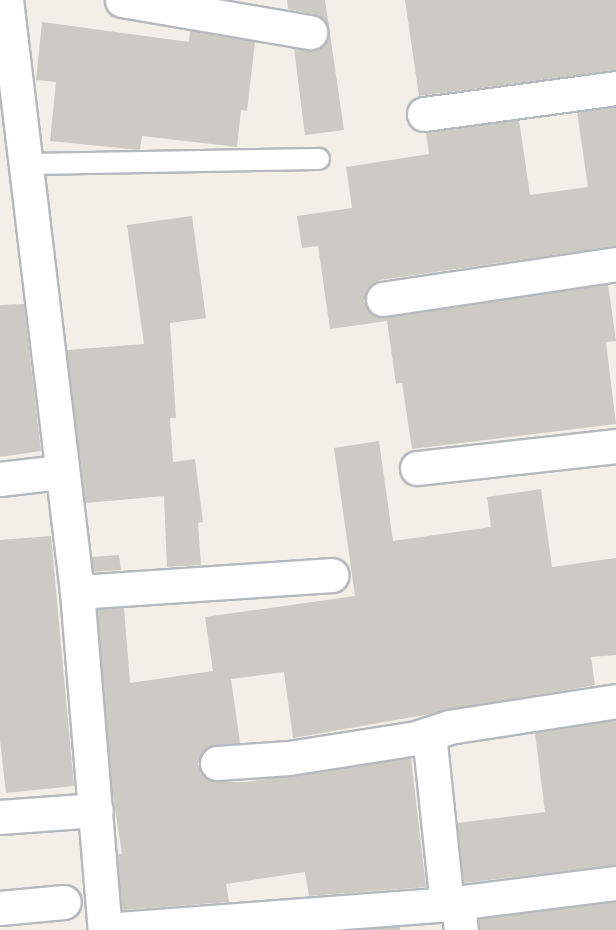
<!DOCTYPE html>
<style>
body{margin:0}
#map{position:relative;width:616px;height:930px;overflow:hidden;background:#f1efe8;font-family:"IBM Plex Sans",sans-serif}
div>[style]{position:absolute}
.building>*{inset:0;background:#cccac5}
.roads{filter:drop-shadow(2px 0 #b5b8bc) drop-shadow(-2px 0 #b5b8bc) drop-shadow(0 2px #b5b8bc) drop-shadow(0 -2px #b5b8bc)}
.lane>*{height:20px;margin:-10px;padding:0 10px;transform-origin:10px;border-radius:10px;background:#fff}
.street>*{height:33px;margin:-16.5px;padding:0 16.5px;transform-origin:16.5px;border-radius:16.5px;background:#fff}
span{translate:-50% -50%;white-space:nowrap;text-align:center;line-height:1.15;-webkit-text-stroke:5px #fff;paint-order:stroke}
</style>
<div id="map">
<div class="building">
<div style="clip-path:polygon(287px 0,325px 0,344px 130px,305px 135px,294px 48px,317px 49px,325px 43px,328px 26px,314px 14px,288px 9px)"></div>
<div style="clip-path:polygon(405px 0,616px 0,616px 70px,419px 96px)"></div>
<div style="clip-path:polygon(42px 22px,189px 42px,190px 31px,255px 42px,247px 111px,241px 110px,237px 147px,142px 136px,140px 150px,50px 141px,56px 82px,36px 80px)"></div>
<div style="clip-path:polygon(616px 107px,616px 246px,380px 280px,371px 285px,364px 301px,369px 311px,386px 318px,608px 284px,616px 341px,606px 342px,616px 424px,412px 449px,402px 383px,396px 384px,387px 321px,330px 329px,318px 246px,302px 248px,297px 216px,352px 208px,346px 167px,429px 154px,426px 133px,519px 120px,530px 195px,588px 187px,577px 112px)"></div>
<div style="clip-path:polygon(192px 216px,206px 318px,170px 323px,176px 418px,170px 418px,173px 462px,195px 459px,203px 522px,198px 523px,201px 565px,167px 567px,164px 496px,85px 503px,67px 350px,144px 344px,127px 225px)"></div>
<div style="clip-path:polygon(24px 304px,41px 451px,0 457px,0 305px)"></div>
<div style="clip-path:polygon(379px 441px,393px 541px,491px 527px,487px 497px,541px 489px,552px 567px,616px 558px,616px 655px,591px 657px,595px 685px,293px 738px,284px 672px,231px 679px,240px 743px,206px 748px,198px 764px,202px 774px,218px 782px,246px 782px,411px 758px,426px 887px,309px 896px,305px 872px,226px 884px,229px 902px,122px 910px,118px 854px,122px 854px,112px 789px,97px 609px,124px 608px,130px 683px,213px 671px,205px 617px,355px 596px,334px 448px)"></div>
<div style="clip-path:polygon(51px 536px,74px 786px,6px 793px,0 740px,0 540px)"></div>
<div style="clip-path:polygon(119px 555px,121px 570px,93px 572px,92px 557px)"></div>
<div style="clip-path:polygon(616px 720px,616px 865px,464px 883px,457px 823px,545px 812px,535px 733px)"></div>
<div style="clip-path:polygon(616px 902px,616px 930px,479px 930px,479px 919px)"></div>
<div style="clip-path:polygon(400px 926px,400px 930px,352px 930px)"></div>
</div>
<div class="roads">
<div class="lane">
<div style="left:26px;top:164px;width:293px;rotate:-1deg"></div>
</div>
<div class="street">
<div style="left:6px;top:0;width:596px;rotate:83.16deg"></div>
<div style="left:77px;top:592px;width:339px;rotate:85.3deg"></div>
<div style="left:122px;top:0;width:191px;rotate:9.7deg"></div>
<div style="left:424px;top:114px;width:194px;rotate:-7.7deg"></div>
<div style="left:383px;top:299px;width:236px;rotate:-8.5deg"></div>
<div style="left:417px;top:468px;width:200px;rotate:-6.3deg"></div>
<div style="left:0;top:479px;width:60px;rotate:-6.7deg"></div>
<div style="left:77px;top:592px;width:255px;rotate:-3.8deg"></div>
<div style="left:429px;top:734px;width:171px;rotate:84deg"></div>
<div style="left:217px;top:763px;width:72px;rotate:-4deg"></div>
<div style="left:289px;top:758px;width:129px;rotate:-8.9deg"></div>
<div style="left:416px;top:738px;width:35px;rotate:-18deg"></div>
<div style="left:449px;top:727px;width:169px;rotate:-8.8deg"></div>
<div style="left:0;top:817px;width:96px;rotate:-4.2deg"></div>
<div style="left:458px;top:903px;width:27px;rotate:84deg"></div>
<div style="left:0;top:908px;width:64px;rotate:-5.4deg"></div>
<div style="left:105px;top:930px;width:343px;rotate:-4.3deg"></div>
<div style="left:447px;top:904px;width:170px;rotate:-7.1deg"></div>
</div>
</div>
</div>
